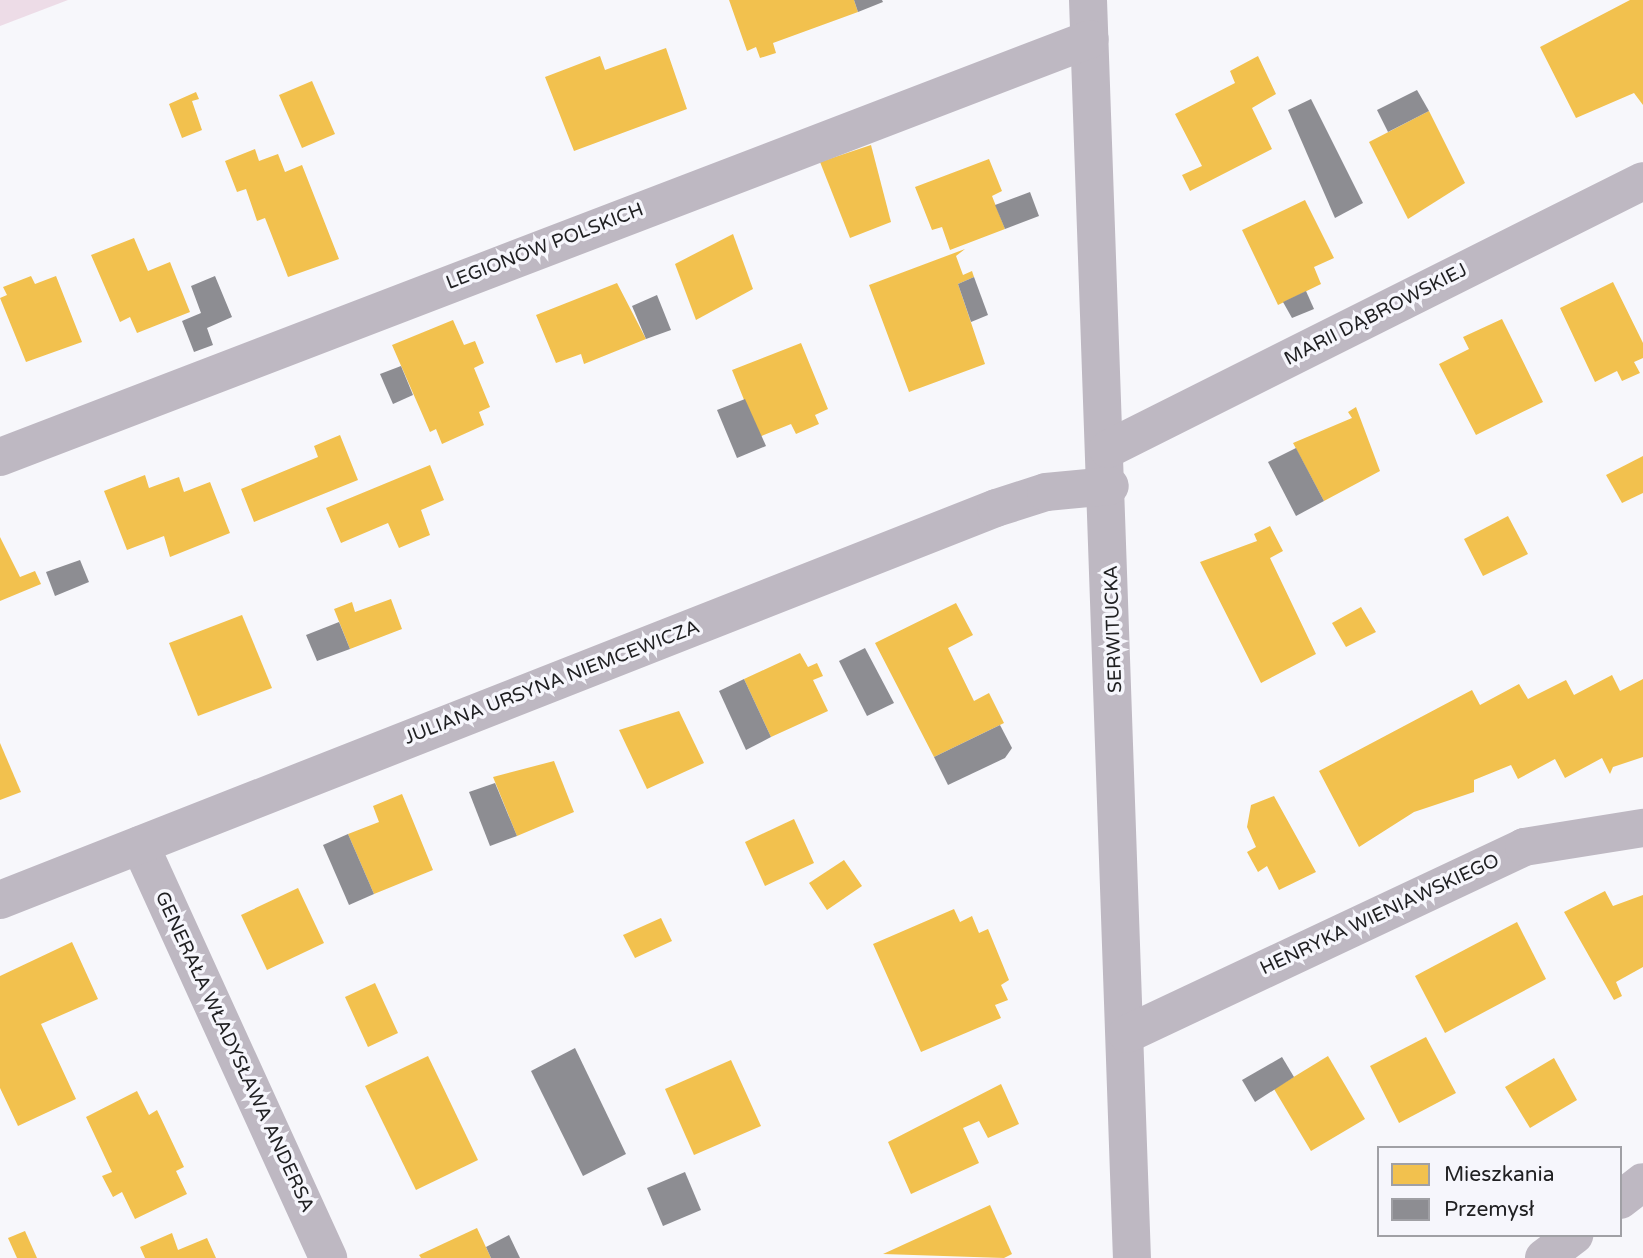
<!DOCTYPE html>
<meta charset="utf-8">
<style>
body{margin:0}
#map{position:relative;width:1643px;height:1258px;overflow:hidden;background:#f7f7fb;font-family:"Varela Round",sans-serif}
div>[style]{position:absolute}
.green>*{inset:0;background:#eddce7}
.homes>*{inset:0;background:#f2c14e}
.industry>*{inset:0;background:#8d8d92}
.minor>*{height:38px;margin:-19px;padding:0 19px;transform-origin:19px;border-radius:19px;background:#beb8c2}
span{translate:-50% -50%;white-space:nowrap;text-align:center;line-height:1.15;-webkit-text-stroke:7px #f6f6fc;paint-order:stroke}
.street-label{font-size:19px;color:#202022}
.legend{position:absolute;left:1377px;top:1146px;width:245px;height:91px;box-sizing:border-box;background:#f6f6fc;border:2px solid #a0a0a5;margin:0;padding:9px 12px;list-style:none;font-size:21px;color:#202022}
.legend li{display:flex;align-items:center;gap:14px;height:35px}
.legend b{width:35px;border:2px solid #a0a0a5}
</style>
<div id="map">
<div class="green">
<div style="clip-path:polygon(0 0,68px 0,0 26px)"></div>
</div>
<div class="homes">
<div style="clip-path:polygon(729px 0,854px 0,858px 12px,773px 43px,776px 53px,760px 58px,756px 47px,747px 51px)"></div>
<div style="clip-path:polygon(1630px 0,1643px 0,1643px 105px,1634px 93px,1576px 118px,1540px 47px)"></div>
<div style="clip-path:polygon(666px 48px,687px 109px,574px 151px,545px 77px,600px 56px,605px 70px)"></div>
<div style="clip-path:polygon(1258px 56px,1276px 94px,1252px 108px,1272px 149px,1190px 191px,1182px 175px,1202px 166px,1175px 114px,1235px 83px,1230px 71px)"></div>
<div style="clip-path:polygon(312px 81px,335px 134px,302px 148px,279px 95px)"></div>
<div style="clip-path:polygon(196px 92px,199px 99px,192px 101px,202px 130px,182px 138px,169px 104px)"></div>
<div style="clip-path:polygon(1429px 111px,1465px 183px,1408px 219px,1369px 142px)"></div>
<div style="clip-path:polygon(871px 145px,891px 222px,850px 238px,820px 162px)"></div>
<div style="clip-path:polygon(255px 149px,259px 161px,278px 154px,285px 172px,302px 165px,339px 259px,288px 277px,265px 218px,257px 221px,246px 189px,237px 192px,225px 161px)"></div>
<div style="clip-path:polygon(989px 159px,1002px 191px,992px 196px,1005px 229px,950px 250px,942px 227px,932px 230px,915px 187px)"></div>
<div style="clip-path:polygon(1305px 200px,1334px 258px,1314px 267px,1321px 284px,1278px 305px,1242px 230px)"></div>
<div style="clip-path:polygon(733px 234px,753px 289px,696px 320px,675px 264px)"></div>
<div style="clip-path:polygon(134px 238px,148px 271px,170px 262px,190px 312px,137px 333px,130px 317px,120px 322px,91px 255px)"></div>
<div style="clip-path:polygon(965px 249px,956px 256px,963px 275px,972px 271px,974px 277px,958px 284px,985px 364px,909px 392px,869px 285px)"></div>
<div style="clip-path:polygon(31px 276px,35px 284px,56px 276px,82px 342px,26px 362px,0 298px,7px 295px,3px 287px)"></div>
<div style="clip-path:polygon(1613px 282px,1643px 343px,1643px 358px,1634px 362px,1640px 373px,1622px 381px,1617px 371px,1595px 382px,1560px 308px)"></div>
<div style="clip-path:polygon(617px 283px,646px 339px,584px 364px,581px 354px,556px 363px,536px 315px)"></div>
<div style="clip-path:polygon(1502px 319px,1543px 402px,1476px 435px,1439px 364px,1469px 349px,1463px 337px)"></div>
<div style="clip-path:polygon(453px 320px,464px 345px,475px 341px,484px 363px,474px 368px,490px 407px,479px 412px,484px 425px,442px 444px,436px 429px,430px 432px,392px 345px)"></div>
<div style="clip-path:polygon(801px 343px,828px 409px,815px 415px,819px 424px,796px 434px,791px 424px,759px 437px,732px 370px)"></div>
<div style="clip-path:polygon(1356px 407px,1380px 471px,1324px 501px,1293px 443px,1352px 418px,1348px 412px)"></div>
<div style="clip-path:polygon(340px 435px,358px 480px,254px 522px,241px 489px,318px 457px,314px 446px)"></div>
<div style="clip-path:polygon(1643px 456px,1643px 493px,1622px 503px,1606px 475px)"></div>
<div style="clip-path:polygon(430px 465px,444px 500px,421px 510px,430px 535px,399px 548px,388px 523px,341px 543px,326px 508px)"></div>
<div style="clip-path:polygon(145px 475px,149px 488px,179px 477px,184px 492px,210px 482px,230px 533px,170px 557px,164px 536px,127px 550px,104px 491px)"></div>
<div style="clip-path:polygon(1508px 516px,1528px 554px,1483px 576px,1464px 539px)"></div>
<div style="clip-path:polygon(1270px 526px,1283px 551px,1270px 558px,1316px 654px,1261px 683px,1200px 562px,1257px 541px,1254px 534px)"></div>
<div style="clip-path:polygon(0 537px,20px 577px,35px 571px,41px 584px,0 601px)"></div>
<div style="clip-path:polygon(391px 599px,402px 629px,350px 649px,334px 609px,352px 602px,355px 612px)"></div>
<div style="clip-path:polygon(956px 603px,973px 635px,948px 648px,974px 701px,989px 693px,1004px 723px,934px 757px,875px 643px)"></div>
<div style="clip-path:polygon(1361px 607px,1376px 632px,1346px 647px,1332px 623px)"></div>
<div style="clip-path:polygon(242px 615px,272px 688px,198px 716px,169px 643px)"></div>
<div style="clip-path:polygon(800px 653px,808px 667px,817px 663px,823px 676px,813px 680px,828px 711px,771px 737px,744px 679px)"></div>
<div style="clip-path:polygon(1612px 675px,1620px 691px,1643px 679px,1643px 757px,1613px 767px,1610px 774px,1602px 758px,1565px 778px,1555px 759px,1518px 779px,1511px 765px,1474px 780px,1474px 792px,1414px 812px,1359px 847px,1319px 771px,1472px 690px,1480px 705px,1519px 684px,1528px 699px,1566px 680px,1574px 695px)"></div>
<div style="clip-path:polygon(679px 711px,704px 763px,647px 789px,619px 730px)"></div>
<div style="clip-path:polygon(0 743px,21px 792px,0 800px)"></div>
<div style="clip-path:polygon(554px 761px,574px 812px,517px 836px,493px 777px)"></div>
<div style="clip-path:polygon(402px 794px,433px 870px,374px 894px,348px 834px,379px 822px,373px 806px)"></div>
<div style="clip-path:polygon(1274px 796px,1316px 872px,1279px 890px,1267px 866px,1258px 872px,1247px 852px,1256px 847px,1247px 827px,1251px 805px)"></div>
<div style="clip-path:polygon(794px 819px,814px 863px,765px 886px,745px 842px)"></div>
<div style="clip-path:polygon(844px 860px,862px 886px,827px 910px,809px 883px)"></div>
<div style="clip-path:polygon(298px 888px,324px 943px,267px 970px,241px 915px)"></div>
<div style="clip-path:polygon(1605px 891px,1613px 906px,1643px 895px,1643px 967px,1616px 982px,1622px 996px,1614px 1000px,1564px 912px)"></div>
<div style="clip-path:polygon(954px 909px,960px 922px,972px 916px,979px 933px,988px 929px,1009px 980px,1001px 985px,1008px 1000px,995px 1005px,1001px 1018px,921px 1052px,873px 944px)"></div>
<div style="clip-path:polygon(661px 918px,672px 941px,635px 958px,623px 935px)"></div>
<div style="clip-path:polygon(1517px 922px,1546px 979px,1445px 1033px,1415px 976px)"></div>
<div style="clip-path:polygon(72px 942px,98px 999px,41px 1024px,76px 1099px,18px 1126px,0 1088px,0 976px)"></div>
<div style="clip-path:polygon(375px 983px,398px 1033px,368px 1047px,345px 997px)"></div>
<div style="clip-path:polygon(1426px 1037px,1456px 1093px,1399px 1123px,1370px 1066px)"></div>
<div style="clip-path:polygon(428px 1056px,478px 1160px,416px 1190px,365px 1086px)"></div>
<div style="clip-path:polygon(1328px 1056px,1365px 1119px,1311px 1151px,1274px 1089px)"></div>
<div style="clip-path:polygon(1554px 1058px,1577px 1100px,1530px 1128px,1505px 1087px)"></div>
<div style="clip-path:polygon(731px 1060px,761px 1126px,694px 1155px,665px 1089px)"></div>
<div style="clip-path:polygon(1001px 1084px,1019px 1124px,988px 1138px,979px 1121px,963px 1128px,979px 1163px,911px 1194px,888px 1142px)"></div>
<div style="clip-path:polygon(137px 1091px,149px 1115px,157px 1110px,184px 1167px,176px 1171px,187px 1194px,135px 1219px,122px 1192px,113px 1197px,102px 1176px,112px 1172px,86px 1117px)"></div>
<div style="clip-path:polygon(990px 1205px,1012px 1254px,1004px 1258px,883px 1254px)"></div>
<div style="clip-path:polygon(477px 1228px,491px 1258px,421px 1258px,419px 1255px)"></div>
<div style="clip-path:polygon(25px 1231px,37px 1258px,17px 1258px,8px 1238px)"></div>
<div style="clip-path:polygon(172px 1233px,178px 1250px,207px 1238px,216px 1258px,145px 1258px,140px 1247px)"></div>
</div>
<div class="industry">
<div style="clip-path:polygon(854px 0,882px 0,883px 2px,858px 12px)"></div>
<div style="clip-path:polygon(1417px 90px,1429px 111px,1388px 132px,1377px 110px)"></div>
<div style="clip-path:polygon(1311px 99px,1363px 203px,1335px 218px,1288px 110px)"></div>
<div style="clip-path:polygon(1030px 192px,1039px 216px,1005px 229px,995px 205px)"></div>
<div style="clip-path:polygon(215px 276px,232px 317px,207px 328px,213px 345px,194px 352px,182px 321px,201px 313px,191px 286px)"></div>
<div style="clip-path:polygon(974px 277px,988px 315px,971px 322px,958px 284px)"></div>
<div style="clip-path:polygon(1306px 291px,1314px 309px,1292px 318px,1283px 302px)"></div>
<div style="clip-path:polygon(657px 295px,671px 330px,646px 339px,632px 306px)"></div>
<div style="clip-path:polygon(401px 366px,413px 395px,393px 404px,380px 374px)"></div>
<div style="clip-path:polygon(745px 399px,766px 446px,737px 458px,717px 410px)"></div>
<div style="clip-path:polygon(1296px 448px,1324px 501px,1296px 516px,1268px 462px)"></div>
<div style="clip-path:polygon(80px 560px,89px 582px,55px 596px,46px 572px)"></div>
<div style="clip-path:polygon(339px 622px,350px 649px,317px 661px,306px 635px)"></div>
<div style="clip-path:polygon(865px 648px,894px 703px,867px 716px,839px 661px)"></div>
<div style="clip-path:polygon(744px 679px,771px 737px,746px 750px,719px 691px)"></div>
<div style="clip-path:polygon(1000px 725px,1012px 748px,1005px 758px,948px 785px,934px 757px)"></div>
<div style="clip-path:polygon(495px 783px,517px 836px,490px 846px,469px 792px)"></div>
<div style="clip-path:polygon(348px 834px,374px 894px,349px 905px,323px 845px)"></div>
<div style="clip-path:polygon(575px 1048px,626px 1154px,583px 1176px,531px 1071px)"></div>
<div style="clip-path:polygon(1282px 1057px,1294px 1077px,1255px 1102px,1242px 1080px)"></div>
<div style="clip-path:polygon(685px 1172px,701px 1210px,663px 1226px,647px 1188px)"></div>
<div style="clip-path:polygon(509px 1235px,520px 1258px,491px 1258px,486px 1247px)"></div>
</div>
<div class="minor">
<div style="left:1088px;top:0;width:1259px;rotate:88deg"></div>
<div style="left:1108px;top:449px;width:598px;rotate:-26.61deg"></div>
<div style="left:0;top:457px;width:1167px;rotate:-20.98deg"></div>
<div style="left:140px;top:845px;width:454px;rotate:65.5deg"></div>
<div style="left:0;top:900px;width:1070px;rotate:-21.48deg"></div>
<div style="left:996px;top:508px;width:52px;rotate:-17.7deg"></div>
<div style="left:1046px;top:492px;width:64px;rotate:-5.4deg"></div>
<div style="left:1127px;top:1034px;width:439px;rotate:-25.2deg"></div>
<div style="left:1524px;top:847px;width:121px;rotate:-9.1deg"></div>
<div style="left:1620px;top:1200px;width:29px;rotate:-38deg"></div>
<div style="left:1544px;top:1258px;width:38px;rotate:-37deg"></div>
</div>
<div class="street-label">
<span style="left:545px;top:247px;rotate:-21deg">LEGIONÓW POLSKICH</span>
<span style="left:1376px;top:315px;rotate:-27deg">MARII DĄBROWSKIEJ</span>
<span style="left:1114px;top:629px;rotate:-92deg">SERWITUCKA</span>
<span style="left:552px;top:683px;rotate:-21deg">JULIANA URSYNA NIEMCEWICZA</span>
<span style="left:1380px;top:915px;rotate:-25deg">HENRYKA WIENIAWSKIEGO</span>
<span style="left:234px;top:1052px;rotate:65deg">GENERAŁA WŁADYSŁAWA ANDERSA</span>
</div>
<ul class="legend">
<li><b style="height:19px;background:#f2c14e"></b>Mieszkania</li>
<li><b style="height:19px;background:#8d8d92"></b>Przemysł</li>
</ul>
</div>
